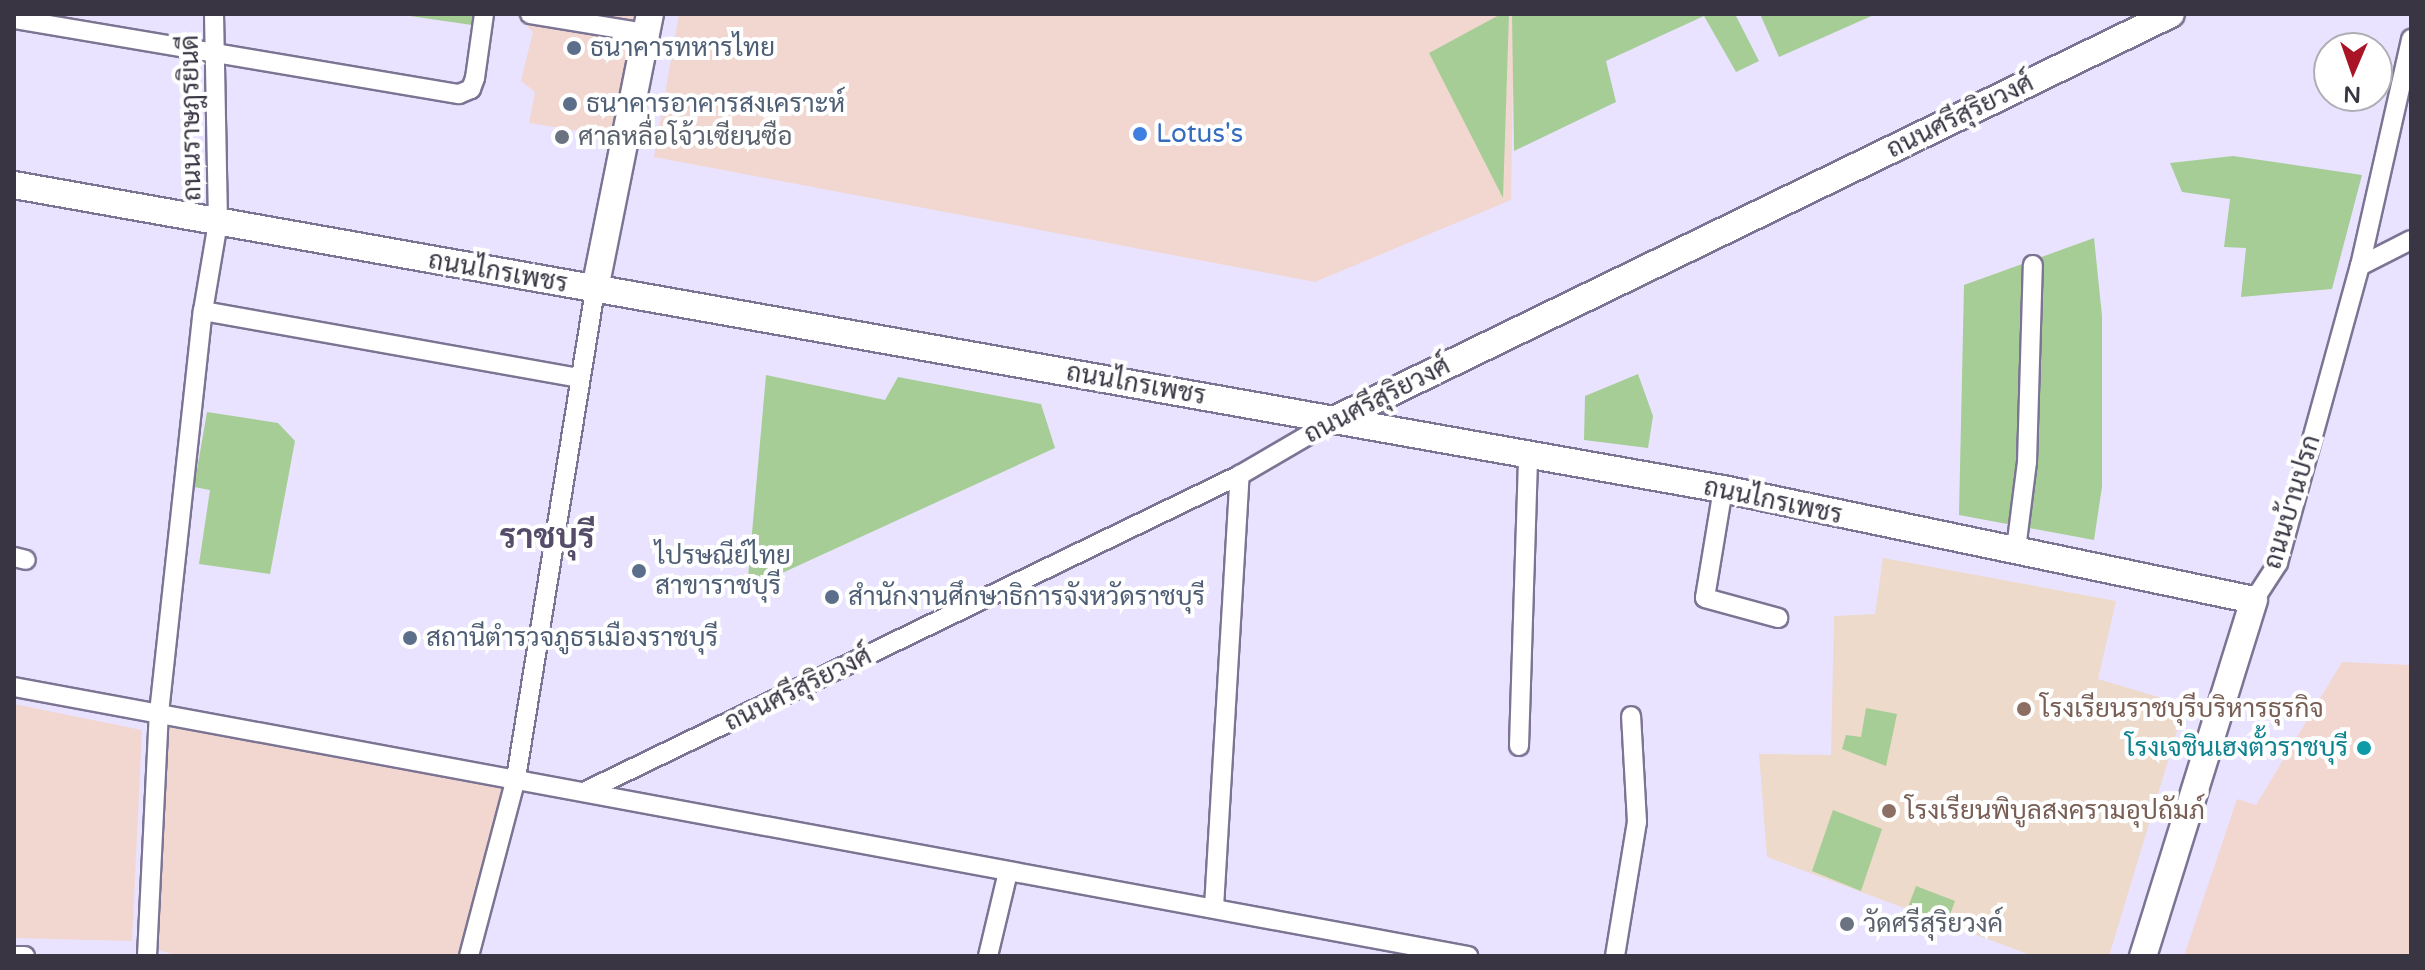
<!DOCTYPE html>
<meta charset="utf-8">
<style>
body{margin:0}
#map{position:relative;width:2425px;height:970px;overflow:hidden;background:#e9e3ff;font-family:"Varela Round",Sarabun,sans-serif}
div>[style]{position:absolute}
.commercial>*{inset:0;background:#f1d7d0}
.education>*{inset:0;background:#eddaca}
.green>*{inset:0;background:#a7cd96}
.roads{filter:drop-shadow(2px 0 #7c7493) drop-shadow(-2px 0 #7c7493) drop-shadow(0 2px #7c7493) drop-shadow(0 -2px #7c7493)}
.street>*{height:18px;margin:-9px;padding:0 9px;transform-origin:9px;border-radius:9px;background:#fff}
.secondary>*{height:26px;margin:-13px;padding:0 13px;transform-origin:13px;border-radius:13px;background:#fff}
.dots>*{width:22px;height:22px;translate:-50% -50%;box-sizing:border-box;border:4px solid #fff;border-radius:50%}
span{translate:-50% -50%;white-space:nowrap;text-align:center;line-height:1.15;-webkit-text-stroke:8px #fff;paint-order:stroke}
.service-label{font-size:26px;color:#4e5e75}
.left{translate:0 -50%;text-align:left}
.street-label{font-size:26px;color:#393543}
.shop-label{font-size:26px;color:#366cbe}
.worship-label{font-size:26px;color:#5b616d}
.education-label{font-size:26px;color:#785e54}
.culture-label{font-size:26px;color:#0d838f}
.right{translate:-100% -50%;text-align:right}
.district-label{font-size:34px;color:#544c69;font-weight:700}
.frame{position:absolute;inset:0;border:16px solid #393543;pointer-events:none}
.north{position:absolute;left:2313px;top:32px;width:80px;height:80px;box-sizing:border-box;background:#fff;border:2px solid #b0aeb4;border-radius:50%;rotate:182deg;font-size:22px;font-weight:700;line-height:32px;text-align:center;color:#393543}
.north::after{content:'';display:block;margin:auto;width:28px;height:36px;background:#aa1427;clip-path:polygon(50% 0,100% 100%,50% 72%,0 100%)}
</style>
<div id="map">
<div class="commercial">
<div style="clip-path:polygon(515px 14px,643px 14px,616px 137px,529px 123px,535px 92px,521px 81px,533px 32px)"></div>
<div style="clip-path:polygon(679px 14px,1514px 14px,1511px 200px,1315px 282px,654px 157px)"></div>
<div style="clip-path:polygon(2342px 662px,2411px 665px,2411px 956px,2184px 956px,2237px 799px,2256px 805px)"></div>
<div style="clip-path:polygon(14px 704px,142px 730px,132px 941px,14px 938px)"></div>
<div style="clip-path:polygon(167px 726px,504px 789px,462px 956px,179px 956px,155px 949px)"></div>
</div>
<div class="education">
<div style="clip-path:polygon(1883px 558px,2116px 601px,2098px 679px,2185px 705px,2109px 956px,2033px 956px,1767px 857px,1759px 754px,1831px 755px,1834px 616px,1875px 614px)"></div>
</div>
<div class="green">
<div style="clip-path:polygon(396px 14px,474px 14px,472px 25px)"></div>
<div style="clip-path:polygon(1501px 14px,1509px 14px,1503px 198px,1429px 53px)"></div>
<div style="clip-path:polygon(1512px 14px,1735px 14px,1759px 61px,1736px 72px,1704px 16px,1606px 61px,1616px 102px,1514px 151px)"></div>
<div style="clip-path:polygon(1760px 14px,1876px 14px,1779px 57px)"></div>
<div style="clip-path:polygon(2233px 156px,2362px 175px,2332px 289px,2241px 297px,2246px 248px,2224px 247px,2230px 199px,2182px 192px,2170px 163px)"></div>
<div style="clip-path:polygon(2094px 238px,2102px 316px,2102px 487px,2094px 540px,1959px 515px,1964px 285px)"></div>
<div style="clip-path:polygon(1638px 374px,1653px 416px,1648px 448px,1584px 440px,1585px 396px)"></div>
<div style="clip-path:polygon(766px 375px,885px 400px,898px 377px,1041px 404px,1055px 448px,747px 589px)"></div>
<div style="clip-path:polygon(207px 412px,278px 423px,295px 441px,270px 574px,199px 564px,210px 490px,194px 487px)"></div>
<div style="clip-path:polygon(1866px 708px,1897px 714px,1886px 766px,1842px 749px,1846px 735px,1861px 737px)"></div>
<div style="clip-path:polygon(1833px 810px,1882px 829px,1861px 891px,1812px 871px)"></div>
<div style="clip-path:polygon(1916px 886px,1955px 901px,1947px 923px,1908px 907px)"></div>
</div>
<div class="roads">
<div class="street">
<div style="left:530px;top:14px;width:118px;rotate:9.3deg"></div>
<div style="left:14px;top:19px;width:451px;rotate:9.6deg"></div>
<div style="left:459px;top:94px;width:13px;rotate:-23deg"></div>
<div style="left:471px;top:89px;width:12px;rotate:-70deg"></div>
<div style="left:475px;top:78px;width:65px;rotate:-82deg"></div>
<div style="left:2360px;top:266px;width:57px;rotate:-27deg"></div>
<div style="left:203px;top:311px;width:383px;rotate:10.1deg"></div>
<div style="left:1723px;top:489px;width:110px;rotate:99.4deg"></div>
<div style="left:1705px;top:598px;width:76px;rotate:15.3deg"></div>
<div style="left:2016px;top:549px;width:88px;rotate:-82.8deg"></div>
<div style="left:2027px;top:462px;width:197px;rotate:-88.3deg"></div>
<div style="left:14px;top:557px;width:12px;rotate:14deg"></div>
<div style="left:2254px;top:600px;width:44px;rotate:-57deg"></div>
<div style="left:2278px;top:563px;width:308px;rotate:-74.6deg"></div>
<div style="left:2360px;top:266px;width:233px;rotate:-77.3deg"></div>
<div style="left:14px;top:687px;width:1479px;rotate:10.48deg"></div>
<div style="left:1519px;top:746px;width:292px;rotate:-88.2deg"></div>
<div style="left:586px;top:791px;width:726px;rotate:-25.79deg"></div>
<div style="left:1240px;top:475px;width:109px;rotate:-30.3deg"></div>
<div style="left:1214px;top:907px;width:433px;rotate:-86.6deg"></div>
<div style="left:14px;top:956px;width:11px"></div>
<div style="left:147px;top:956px;width:243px;rotate:-87.2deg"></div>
<div style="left:159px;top:713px;width:404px;rotate:-83.8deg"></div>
<div style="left:203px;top:311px;width:90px;rotate:-80.4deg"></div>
<div style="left:218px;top:222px;width:208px;rotate:-91.1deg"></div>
<div style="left:469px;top:956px;width:184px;rotate:-75.2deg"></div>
<div style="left:516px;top:778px;width:495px;rotate:-80.8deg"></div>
<div style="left:988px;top:956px;width:86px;rotate:-76.6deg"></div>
<div style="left:1615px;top:956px;width:136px;rotate:-80.7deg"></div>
<div style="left:1637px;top:822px;width:106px;rotate:-93.2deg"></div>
</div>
<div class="secondary">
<div style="left:14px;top:185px;width:1736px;rotate:10.09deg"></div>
<div style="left:1723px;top:489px;width:542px;rotate:11.81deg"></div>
<div style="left:2254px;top:600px;width:373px;rotate:107.3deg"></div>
<div style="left:595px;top:289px;width:280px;rotate:-78.7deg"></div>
<div style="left:1334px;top:420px;width:930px;rotate:-25.88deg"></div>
</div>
</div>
<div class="dots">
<div style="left:574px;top:48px;background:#5c6f8a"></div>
<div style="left:570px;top:104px;background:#5c6f8a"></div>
<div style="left:1140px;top:134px;background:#3f7fe0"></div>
<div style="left:562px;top:137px;background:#6b7280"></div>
<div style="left:639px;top:571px;background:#5c6f8a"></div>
<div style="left:832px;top:597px;background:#5c6f8a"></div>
<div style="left:410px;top:638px;background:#5c6f8a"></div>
<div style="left:2024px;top:709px;background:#8d6e63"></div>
<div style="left:2364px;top:748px;background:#0f9aa8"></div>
<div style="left:1889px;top:811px;background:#8d6e63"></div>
<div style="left:1847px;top:924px;background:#6b7280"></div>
</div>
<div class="service-label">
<span class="left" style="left:590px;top:48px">ธนาคารทหารไทย</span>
<span class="left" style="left:586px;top:104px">ธนาคารอาคารสงเคราะห์</span>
<span class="left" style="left:655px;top:571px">ไปรษณีย์ไทย<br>สาขาราชบุรี</span>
<span class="left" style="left:848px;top:597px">สำนักงานศึกษาธิการจังหวัดราชบุรี</span>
<span class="left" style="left:426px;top:638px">สถานีตำรวจภูธรเมืองราชบุรี</span>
</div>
<div class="street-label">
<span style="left:1960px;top:116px;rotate:-26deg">ถนนศรีสุริยวงศ์</span>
<span style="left:191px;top:118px;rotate:-91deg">ถนนราษฎรยินดี</span>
<span style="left:498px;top:272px;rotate:10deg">ถนนไกรเพชร</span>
<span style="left:1136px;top:384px;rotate:10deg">ถนนไกรเพชร</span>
<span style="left:1377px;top:400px;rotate:-27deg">ถนนศรีสุริยวงศ์</span>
<span style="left:1773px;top:501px;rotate:12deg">ถนนไกรเพชร</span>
<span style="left:2292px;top:502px;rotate:-73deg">ถนนบ้านปรก</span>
<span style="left:798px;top:689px;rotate:-26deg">ถนนศรีสุริยวงศ์</span>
</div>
<div class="shop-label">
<span class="left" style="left:1156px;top:134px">Lotus's</span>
</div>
<div class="worship-label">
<span class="left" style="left:578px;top:137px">ศาลหลื่อโจ้วเซียนซือ</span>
<span class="left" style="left:1863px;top:924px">วัดศรีสุริยวงค์</span>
</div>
<div class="education-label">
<span class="left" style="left:2040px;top:709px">โรงเรียนราชบุรีบริหารธุรกิจ</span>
<span class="left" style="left:1905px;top:811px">โรงเรียนพิบูลสงครามอุปถัมภ์</span>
</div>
<div class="culture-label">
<span class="right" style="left:2348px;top:748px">โรงเจชินเฮงตั้วราชบุรี</span>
</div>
<div class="district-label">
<span style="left:547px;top:538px">ราชบุรี</span>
</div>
<div class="frame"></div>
<div class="north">N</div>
</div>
